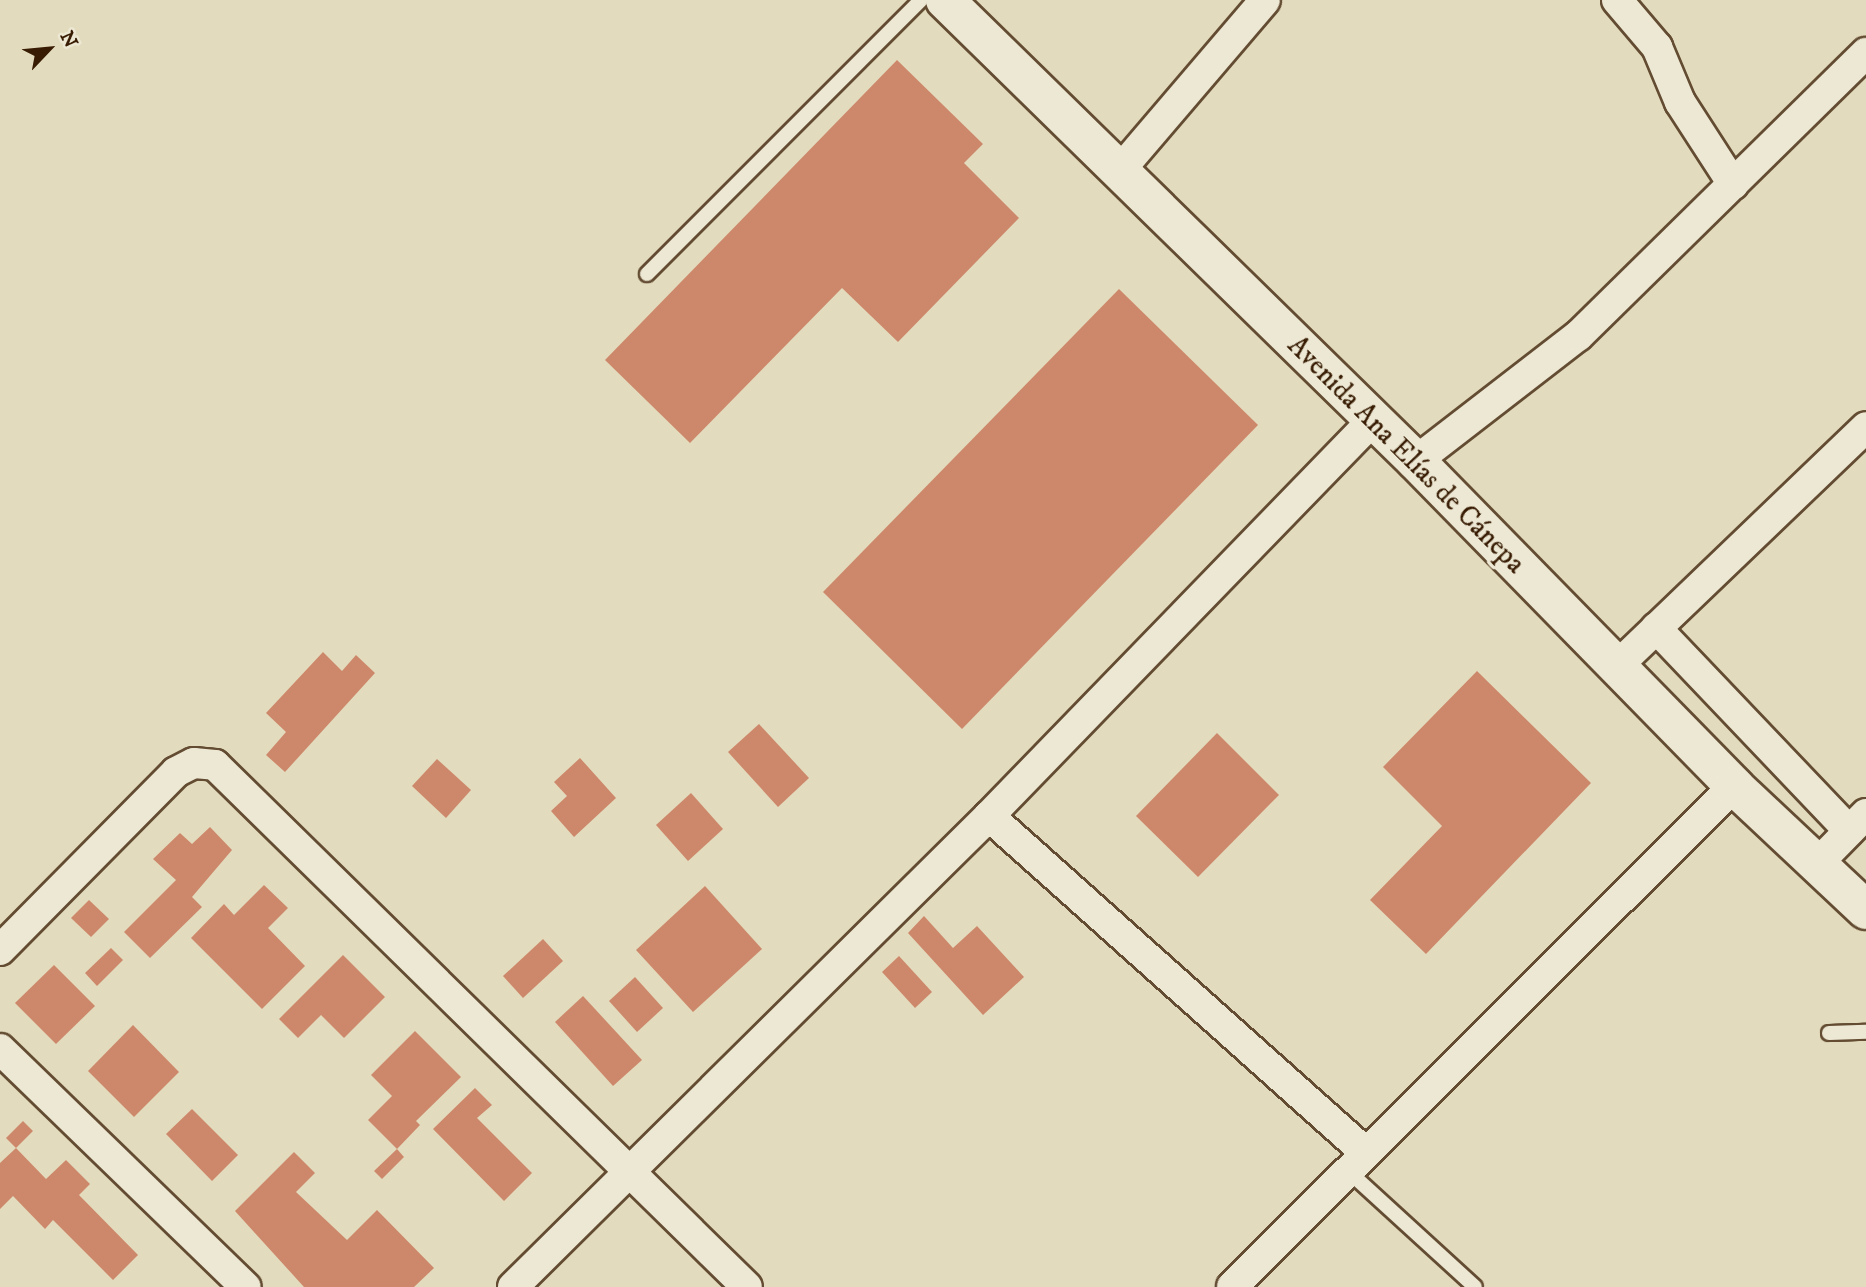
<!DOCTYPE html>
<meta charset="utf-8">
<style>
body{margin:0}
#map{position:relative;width:1866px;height:1287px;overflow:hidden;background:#e3dbbd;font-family:"IM FELL DW Pica",serif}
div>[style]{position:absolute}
.building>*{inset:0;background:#cd886b}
.roads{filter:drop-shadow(2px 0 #634c32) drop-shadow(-2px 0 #634c32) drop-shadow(0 2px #634c32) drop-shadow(0 -2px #634c32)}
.service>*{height:14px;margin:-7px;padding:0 7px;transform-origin:7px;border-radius:7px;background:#ede8d4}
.minor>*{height:30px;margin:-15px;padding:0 15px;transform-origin:15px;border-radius:15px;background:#ede8d4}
.secondary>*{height:38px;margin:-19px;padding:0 19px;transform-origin:19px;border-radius:19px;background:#ede8d4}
span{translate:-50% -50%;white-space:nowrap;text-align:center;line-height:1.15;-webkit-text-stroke:7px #ede8d4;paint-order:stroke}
.street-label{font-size:28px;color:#381c03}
.north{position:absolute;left:14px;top:14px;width:70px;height:70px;-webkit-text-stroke:5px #ede8d4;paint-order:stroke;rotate:64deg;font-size:19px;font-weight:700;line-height:28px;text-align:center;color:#381c03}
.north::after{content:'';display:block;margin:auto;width:24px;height:32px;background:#381c03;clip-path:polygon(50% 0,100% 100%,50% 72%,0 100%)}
</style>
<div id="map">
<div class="building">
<div style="clip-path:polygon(897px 60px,983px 144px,964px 163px,1019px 218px,898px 342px,842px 288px,690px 443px,605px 360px)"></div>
<div style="clip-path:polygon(1119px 289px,1258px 425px,962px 729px,823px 592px)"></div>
<div style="clip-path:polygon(323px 652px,342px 671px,356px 655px,375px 673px,285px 772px,266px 755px,286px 732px,266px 713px)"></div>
<div style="clip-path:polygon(1477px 671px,1591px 783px,1426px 954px,1370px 900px,1442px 826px,1383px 767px)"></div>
<div style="clip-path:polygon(759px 724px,809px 778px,778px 807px,728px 752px)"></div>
<div style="clip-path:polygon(1217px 733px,1279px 795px,1198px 877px,1136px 816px)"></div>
<div style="clip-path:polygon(580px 758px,616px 798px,574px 837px,551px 811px,567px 796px,554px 782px)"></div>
<div style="clip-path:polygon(437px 759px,471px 790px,446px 818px,412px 786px)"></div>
<div style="clip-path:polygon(691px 793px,723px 829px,688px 861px,656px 825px)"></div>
<div style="clip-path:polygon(210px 827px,232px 850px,192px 897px,202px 907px,150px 958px,124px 932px,176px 880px,153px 859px,180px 833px,192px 844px)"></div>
<div style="clip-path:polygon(264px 885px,288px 908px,268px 928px,305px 966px,262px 1009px,191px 938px,224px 904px,234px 915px)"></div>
<div style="clip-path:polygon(705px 886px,762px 949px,693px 1012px,636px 950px)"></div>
<div style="clip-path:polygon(89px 900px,109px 919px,91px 937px,71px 918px)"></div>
<div style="clip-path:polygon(924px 916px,953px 948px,977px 926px,1024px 977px,983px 1015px,908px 933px)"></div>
<div style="clip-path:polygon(543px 939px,563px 961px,523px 998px,503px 976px)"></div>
<div style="clip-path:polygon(111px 948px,123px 960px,97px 986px,85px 973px)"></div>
<div style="clip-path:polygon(343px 955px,385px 997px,344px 1038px,321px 1015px,298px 1038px,279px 1019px)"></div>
<div style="clip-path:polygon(899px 956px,932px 992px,915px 1008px,882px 972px)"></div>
<div style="clip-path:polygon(54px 965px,95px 1006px,56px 1044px,15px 1003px)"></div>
<div style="clip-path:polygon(635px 977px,663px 1008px,637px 1032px,609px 1001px)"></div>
<div style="clip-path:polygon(583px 996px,642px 1060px,613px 1086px,555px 1022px)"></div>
<div style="clip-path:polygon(133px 1025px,179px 1072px,134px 1117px,88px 1071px)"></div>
<div style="clip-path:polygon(415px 1031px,461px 1077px,416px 1121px,420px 1125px,397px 1149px,404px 1157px,382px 1179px,374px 1171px,397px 1149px,368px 1120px,392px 1096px,371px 1075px)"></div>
<div style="clip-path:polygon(475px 1088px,492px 1105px,477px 1118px,532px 1173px,504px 1201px,433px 1129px)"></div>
<div style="clip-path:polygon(192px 1109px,238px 1155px,212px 1181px,166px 1134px)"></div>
<div style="clip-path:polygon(23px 1121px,33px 1131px,16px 1148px,46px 1179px,66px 1160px,90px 1184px,79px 1195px,138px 1255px,113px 1280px,53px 1220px,45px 1229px,13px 1196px,0 1209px,0 1163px,16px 1148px,6px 1138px)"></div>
<div style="clip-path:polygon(294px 1152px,315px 1173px,296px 1192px,347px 1240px,377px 1210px,434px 1268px,414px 1287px,304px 1287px,235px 1211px)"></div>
</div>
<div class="roads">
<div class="service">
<div style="left:647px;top:274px;width:387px;rotate:-45deg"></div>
<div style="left:1829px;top:1033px;width:37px;rotate:-2deg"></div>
<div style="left:1347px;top:1170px;width:173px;rotate:42.4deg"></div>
</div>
<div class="minor">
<div style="left:1617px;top:0;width:62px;rotate:49.6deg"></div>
<div style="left:1657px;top:47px;width:60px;rotate:67.3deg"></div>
<div style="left:1680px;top:102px;width:98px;rotate:57.1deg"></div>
<div style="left:1120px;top:170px;width:223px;rotate:-49.5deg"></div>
<div style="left:1416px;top:461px;width:205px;rotate:-37.7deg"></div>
<div style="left:1578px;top:336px;width:404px;rotate:-44.5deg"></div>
<div style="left:1656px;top:628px;width:280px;rotate:46.4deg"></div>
<div style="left:1615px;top:668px;width:348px;rotate:-43.8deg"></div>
<div style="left:989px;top:816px;width:503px;rotate:41.78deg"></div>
<div style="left:1817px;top:864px;width:70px;rotate:-45.6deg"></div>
<div style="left:0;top:950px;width:250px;rotate:-45.3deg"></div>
<div style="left:176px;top:772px;width:20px;rotate:-27deg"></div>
<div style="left:194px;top:763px;width:21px;rotate:5deg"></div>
<div style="left:215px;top:765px;width:745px;rotate:44.46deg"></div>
<div style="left:0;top:1049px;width:342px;rotate:44.1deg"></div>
<div style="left:513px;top:1287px;width:670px;rotate:-44.7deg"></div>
<div style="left:989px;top:816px;width:552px;rotate:-45.88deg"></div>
<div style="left:1232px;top:1287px;width:709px;rotate:-44.94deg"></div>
</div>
<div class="secondary">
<div style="left:945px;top:0;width:659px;rotate:44.39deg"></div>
<div style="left:1416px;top:461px;width:455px;rotate:45.6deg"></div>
<div style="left:1734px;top:786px;width:181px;rotate:43.2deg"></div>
</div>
</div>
<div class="street-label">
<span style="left:1406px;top:455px;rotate:45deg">Avenida Ana Elías de Cánepa</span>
</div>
<div class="north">N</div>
</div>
